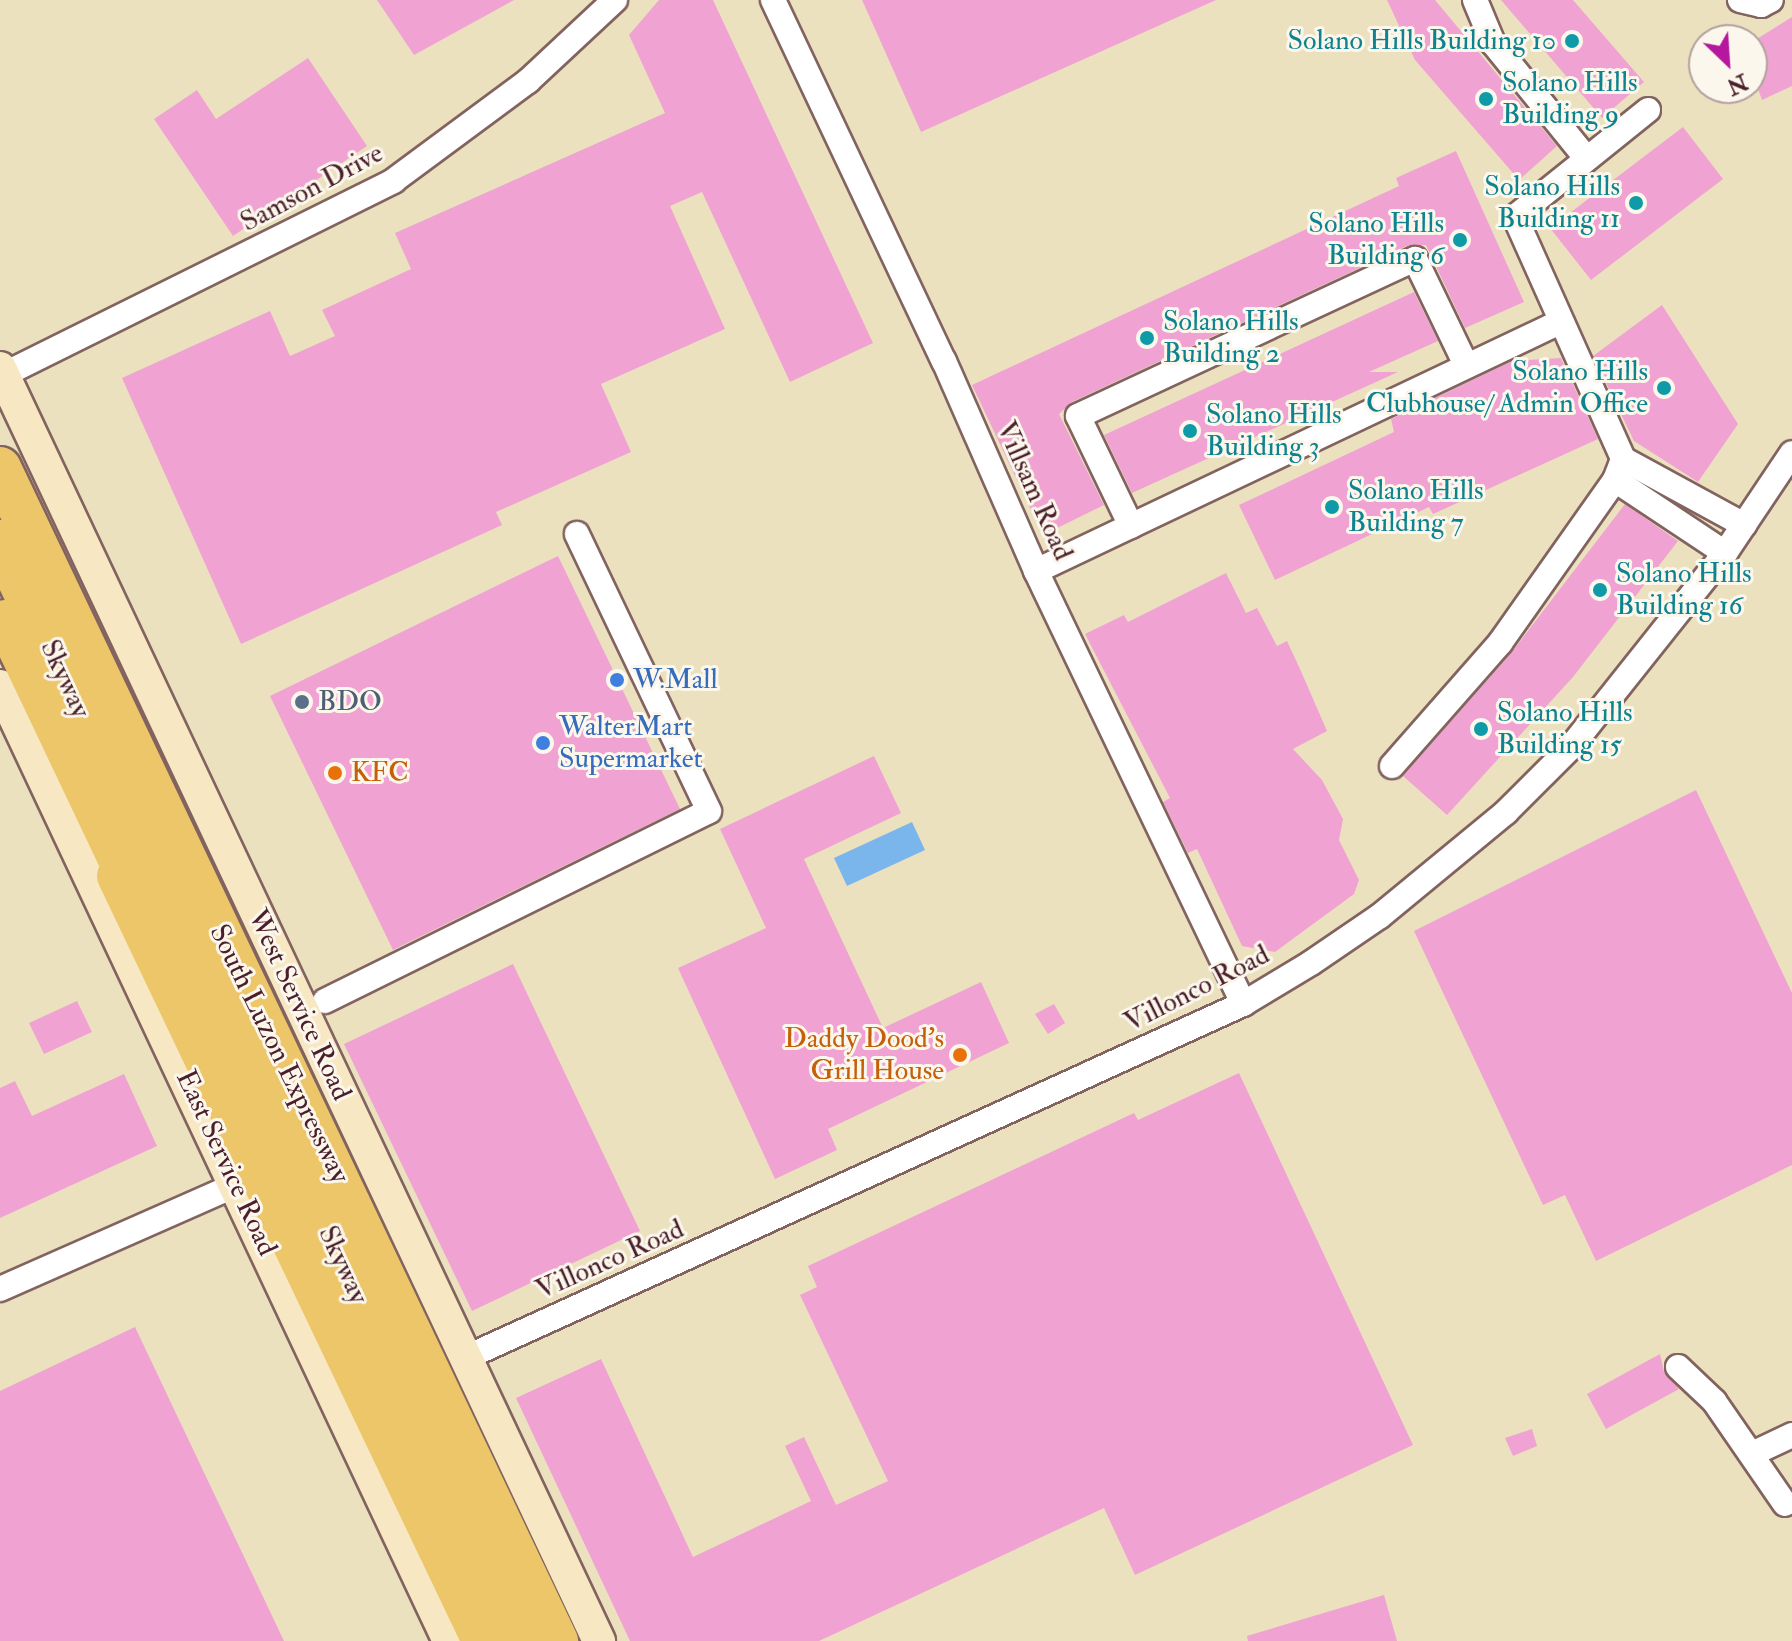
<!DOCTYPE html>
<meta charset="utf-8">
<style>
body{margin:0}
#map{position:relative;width:1792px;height:1641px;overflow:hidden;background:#ebe1bf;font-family:"IM FELL Double Pica",serif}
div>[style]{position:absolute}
.water>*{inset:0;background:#7ab6ec}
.building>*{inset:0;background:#f0a3d2}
.roads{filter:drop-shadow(2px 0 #82635f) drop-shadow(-2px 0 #82635f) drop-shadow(0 2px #82635f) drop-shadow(0 -2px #82635f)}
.street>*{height:24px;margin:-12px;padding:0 12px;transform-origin:12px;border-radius:12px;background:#fff}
.secondary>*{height:32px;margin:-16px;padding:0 16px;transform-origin:16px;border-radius:16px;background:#f7e8c3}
.highway>*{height:42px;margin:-21px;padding:0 21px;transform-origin:21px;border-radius:21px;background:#ecc669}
.dots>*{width:22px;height:22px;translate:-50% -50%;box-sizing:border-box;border:4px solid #fbf7ec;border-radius:50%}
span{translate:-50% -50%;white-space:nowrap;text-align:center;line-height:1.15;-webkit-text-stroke:6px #fbf7ec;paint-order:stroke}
.culture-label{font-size:28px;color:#0d838f}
.right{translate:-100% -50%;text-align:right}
.left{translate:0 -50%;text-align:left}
.street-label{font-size:28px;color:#4a1f2b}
.shop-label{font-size:28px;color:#366cbe}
.service-label{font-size:28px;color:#4e5e75}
.food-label{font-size:28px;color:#c56008}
.north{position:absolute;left:1688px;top:24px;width:80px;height:80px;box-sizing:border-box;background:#fbf7ec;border:2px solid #b4a19f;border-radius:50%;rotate:155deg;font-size:22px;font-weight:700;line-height:32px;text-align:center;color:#4a1f2b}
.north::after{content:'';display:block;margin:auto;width:28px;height:36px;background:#b5179e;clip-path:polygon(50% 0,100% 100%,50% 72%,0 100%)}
</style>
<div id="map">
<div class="water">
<div style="clip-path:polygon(912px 822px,925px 850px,847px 886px,834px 858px)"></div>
</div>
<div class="building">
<div style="clip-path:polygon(377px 0,514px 0,414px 55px)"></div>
<div style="clip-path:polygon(659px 0,713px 0,873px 343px,790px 382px,702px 192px,670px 206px,725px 329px,601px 384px,631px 452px,496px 512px,502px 525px,241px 644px,122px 378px,270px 311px,290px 356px,335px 336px,322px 310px,411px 269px,395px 233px,665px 113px,629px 35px)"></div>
<div style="clip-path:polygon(862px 0,1216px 0,921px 132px)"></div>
<div style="clip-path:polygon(1387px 0,1435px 0,1557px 146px,1519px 180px,1415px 60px)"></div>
<div style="clip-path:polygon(1501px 0,1573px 0,1644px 82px,1602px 118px)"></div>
<div style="clip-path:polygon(1792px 17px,1792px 86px,1762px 100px,1752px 72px,1752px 42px)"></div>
<div style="clip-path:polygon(308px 58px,367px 146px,233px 236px,154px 119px,197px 90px,216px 119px)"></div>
<div style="clip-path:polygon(1683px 127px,1723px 179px,1591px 280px,1550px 228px)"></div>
<div style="clip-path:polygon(1456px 151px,1524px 302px,1465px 328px,1426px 245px,1409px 245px,1072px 402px,1059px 414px,1104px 505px,1043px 535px,972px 385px,1399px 186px,1396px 178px)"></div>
<div style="clip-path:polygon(1414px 292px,1438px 341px,1369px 372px,1398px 372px,1132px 493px,1104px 435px)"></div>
<div style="clip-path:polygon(1662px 305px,1738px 424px,1698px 482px,1634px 441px,1593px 356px)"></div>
<div style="clip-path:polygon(1561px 358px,1598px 439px,1433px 514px,1429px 507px,1275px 580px,1239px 505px,1394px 432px,1391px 419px,1512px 361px)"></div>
<div style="clip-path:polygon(1625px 504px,1678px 541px,1573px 677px,1447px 815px,1403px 776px,1511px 653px)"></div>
<div style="clip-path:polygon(558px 556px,680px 809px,393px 950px,270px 696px)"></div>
<div style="clip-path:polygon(1226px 573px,1246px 613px,1257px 608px,1277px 646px,1287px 641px,1300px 669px,1327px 731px,1293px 749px,1322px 780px,1343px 819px,1339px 840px,1359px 880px,1354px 894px,1275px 952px,1242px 946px,1197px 849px,1188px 853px,1163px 802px,1170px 798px,1085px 634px,1124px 615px,1128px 622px)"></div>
<div style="clip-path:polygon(874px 756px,901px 813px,804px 859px,883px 1028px,981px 982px,1009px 1043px,828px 1129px,837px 1150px,775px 1179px,678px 968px,766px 928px,720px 829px)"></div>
<div style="clip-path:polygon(1696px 790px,1792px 993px,1792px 1165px,1596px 1261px,1565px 1195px,1543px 1205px,1414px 931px)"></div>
<div style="clip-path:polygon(513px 964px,640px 1231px,472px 1311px,344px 1044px)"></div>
<div style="clip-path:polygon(77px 1001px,92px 1032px,44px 1054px,29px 1023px)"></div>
<div style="clip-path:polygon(1054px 1004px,1065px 1023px,1048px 1034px,1035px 1014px)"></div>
<div style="clip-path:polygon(1239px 1073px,1413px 1445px,1135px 1575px,1104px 1508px,819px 1641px,630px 1641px,516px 1398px,601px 1359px,693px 1557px,811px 1501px,785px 1446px,804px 1437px,836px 1505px,888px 1481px,800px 1295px,817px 1287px,808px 1266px,1134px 1113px,1138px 1120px)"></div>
<div style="clip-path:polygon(124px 1074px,157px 1146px,0 1218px,0 1088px,15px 1081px,32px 1116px)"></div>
<div style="clip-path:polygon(135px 1327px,284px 1641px,0 1641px,0 1391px)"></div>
<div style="clip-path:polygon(1660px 1354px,1664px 1372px,1679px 1389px,1606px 1429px,1587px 1394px)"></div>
<div style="clip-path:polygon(1532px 1429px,1537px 1446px,1513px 1456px,1505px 1438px)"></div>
<div style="clip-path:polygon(1384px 1595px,1397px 1641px,1248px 1641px,1247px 1636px)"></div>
</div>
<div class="roads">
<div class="street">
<div style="left:773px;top:0;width:399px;rotate:64.7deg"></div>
<div style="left:944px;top:361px;width:229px;rotate:66.3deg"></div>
<div style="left:1036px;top:571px;width:480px;rotate:64.4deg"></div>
<div style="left:1475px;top:0;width:47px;rotate:67.3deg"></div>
<div style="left:1493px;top:43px;width:149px;rotate:51deg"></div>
<div style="left:1740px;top:0;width:22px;rotate:13deg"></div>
<div style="left:1761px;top:5px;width:11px;rotate:-27deg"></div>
<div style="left:1648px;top:110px;width:171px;rotate:141.2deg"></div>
<div style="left:1515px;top:217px;width:265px;rotate:65.9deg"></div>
<div style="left:1623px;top:459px;width:138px;rotate:28.6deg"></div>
<div style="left:3px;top:375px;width:436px;rotate:-26.4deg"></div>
<div style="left:393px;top:181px;width:168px;rotate:-36.5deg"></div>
<div style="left:528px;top:81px;width:119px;rotate:-43deg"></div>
<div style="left:1615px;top:480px;width:132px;rotate:33.6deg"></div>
<div style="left:1131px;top:526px;width:122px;rotate:-115.7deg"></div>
<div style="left:1078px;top:416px;width:372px;rotate:-25deg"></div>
<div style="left:1415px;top:259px;width:118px;rotate:64.3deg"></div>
<div style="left:1036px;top:571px;width:580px;rotate:-25.42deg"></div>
<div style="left:1392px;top:766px;width:164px;rotate:-48.7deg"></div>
<div style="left:1500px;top:643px;width:199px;rotate:-54.8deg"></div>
<div style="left:1615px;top:480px;width:22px;rotate:-69deg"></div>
<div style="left:325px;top:1001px;width:428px;rotate:-26.3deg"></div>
<div style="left:709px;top:811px;width:307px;rotate:-115.5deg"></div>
<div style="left:0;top:1289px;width:258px;rotate:-23.8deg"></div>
<div style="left:465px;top:1358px;width:855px;rotate:-24.47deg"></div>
<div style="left:1243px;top:1004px;width:79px;rotate:-31.1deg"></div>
<div style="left:1311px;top:963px;width:83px;rotate:-34.3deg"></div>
<div style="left:1380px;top:916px;width:163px;rotate:-39.5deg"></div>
<div style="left:1506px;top:812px;width:91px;rotate:-45deg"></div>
<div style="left:1570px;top:748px;width:249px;rotate:-51.5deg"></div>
<div style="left:1725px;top:553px;width:120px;rotate:-56.2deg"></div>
<div style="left:1678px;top:1367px;width:50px;rotate:43.4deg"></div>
<div style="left:1714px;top:1401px;width:125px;rotate:55.4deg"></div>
<div style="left:1754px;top:1453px;width:42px;rotate:-25.3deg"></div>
</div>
<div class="secondary">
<div style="left:0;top:368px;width:1407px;rotate:64.8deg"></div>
<div style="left:0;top:686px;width:1055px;rotate:64.82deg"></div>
</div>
<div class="highway">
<div style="left:0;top:468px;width:1299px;rotate:64.6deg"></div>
<div style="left:0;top:541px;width:1217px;rotate:64.66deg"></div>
<div style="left:6px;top:621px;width:306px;rotate:64.6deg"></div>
<div style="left:118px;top:876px;width:848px;rotate:64.49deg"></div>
</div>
</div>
<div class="dots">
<div style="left:1572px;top:41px;background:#0f9aa8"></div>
<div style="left:1486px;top:99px;background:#0f9aa8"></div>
<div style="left:1636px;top:203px;background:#0f9aa8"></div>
<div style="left:1460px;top:240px;background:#0f9aa8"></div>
<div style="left:1147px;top:338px;background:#0f9aa8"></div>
<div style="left:1664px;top:388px;background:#0f9aa8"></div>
<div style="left:1190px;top:431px;background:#0f9aa8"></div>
<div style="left:1332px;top:507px;background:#0f9aa8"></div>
<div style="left:1600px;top:590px;background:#0f9aa8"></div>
<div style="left:617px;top:680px;background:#3f7fe0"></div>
<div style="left:302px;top:702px;background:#5c6f8a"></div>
<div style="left:1481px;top:729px;background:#0f9aa8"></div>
<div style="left:543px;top:743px;background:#3f7fe0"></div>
<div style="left:335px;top:773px;background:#e8710a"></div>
<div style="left:960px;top:1055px;background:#e8710a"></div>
</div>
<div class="culture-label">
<span class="right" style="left:1556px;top:41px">Solano Hills Building 10</span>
<span class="left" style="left:1502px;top:99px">Solano Hills<br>Building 9</span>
<span class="right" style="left:1620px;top:203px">Solano Hills<br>Building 11</span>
<span class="right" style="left:1444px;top:240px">Solano Hills<br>Building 6</span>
<span class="left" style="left:1163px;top:338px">Solano Hills<br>Building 2</span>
<span class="right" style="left:1648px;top:388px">Solano Hills<br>Clubhouse/ Admin Office</span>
<span class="left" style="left:1206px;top:431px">Solano Hills<br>Building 3</span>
<span class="left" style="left:1348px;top:507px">Solano Hills<br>Building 7</span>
<span class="left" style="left:1616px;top:590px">Solano Hills<br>Building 16</span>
<span class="left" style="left:1497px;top:729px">Solano Hills<br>Building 15</span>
</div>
<div class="street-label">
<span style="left:312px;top:188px;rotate:-28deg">Samson Drive</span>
<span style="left:1034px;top:491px;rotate:66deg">Villsam Road</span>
<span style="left:65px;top:679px;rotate:65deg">Skyway</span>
<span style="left:1197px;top:989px;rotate:-27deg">Villonco Road</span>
<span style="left:299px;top:1005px;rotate:65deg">West Service Road</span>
<span style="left:279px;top:1054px;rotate:64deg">South Luzon Expressway</span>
<span style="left:226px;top:1163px;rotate:65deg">East Service Road</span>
<span style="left:610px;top:1260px;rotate:-24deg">Villonco Road</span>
<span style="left:343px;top:1265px;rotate:65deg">Skyway</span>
</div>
<div class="shop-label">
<span class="left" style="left:633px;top:680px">W.Mall</span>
<span class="left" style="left:559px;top:743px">WalterMart<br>Supermarket</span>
</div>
<div class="service-label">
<span class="left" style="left:318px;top:702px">BDO</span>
</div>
<div class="food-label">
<span class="left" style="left:351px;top:773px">KFC</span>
<span class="right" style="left:944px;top:1055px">Daddy Dood’s<br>Grill House</span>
</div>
<div class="north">N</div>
</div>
